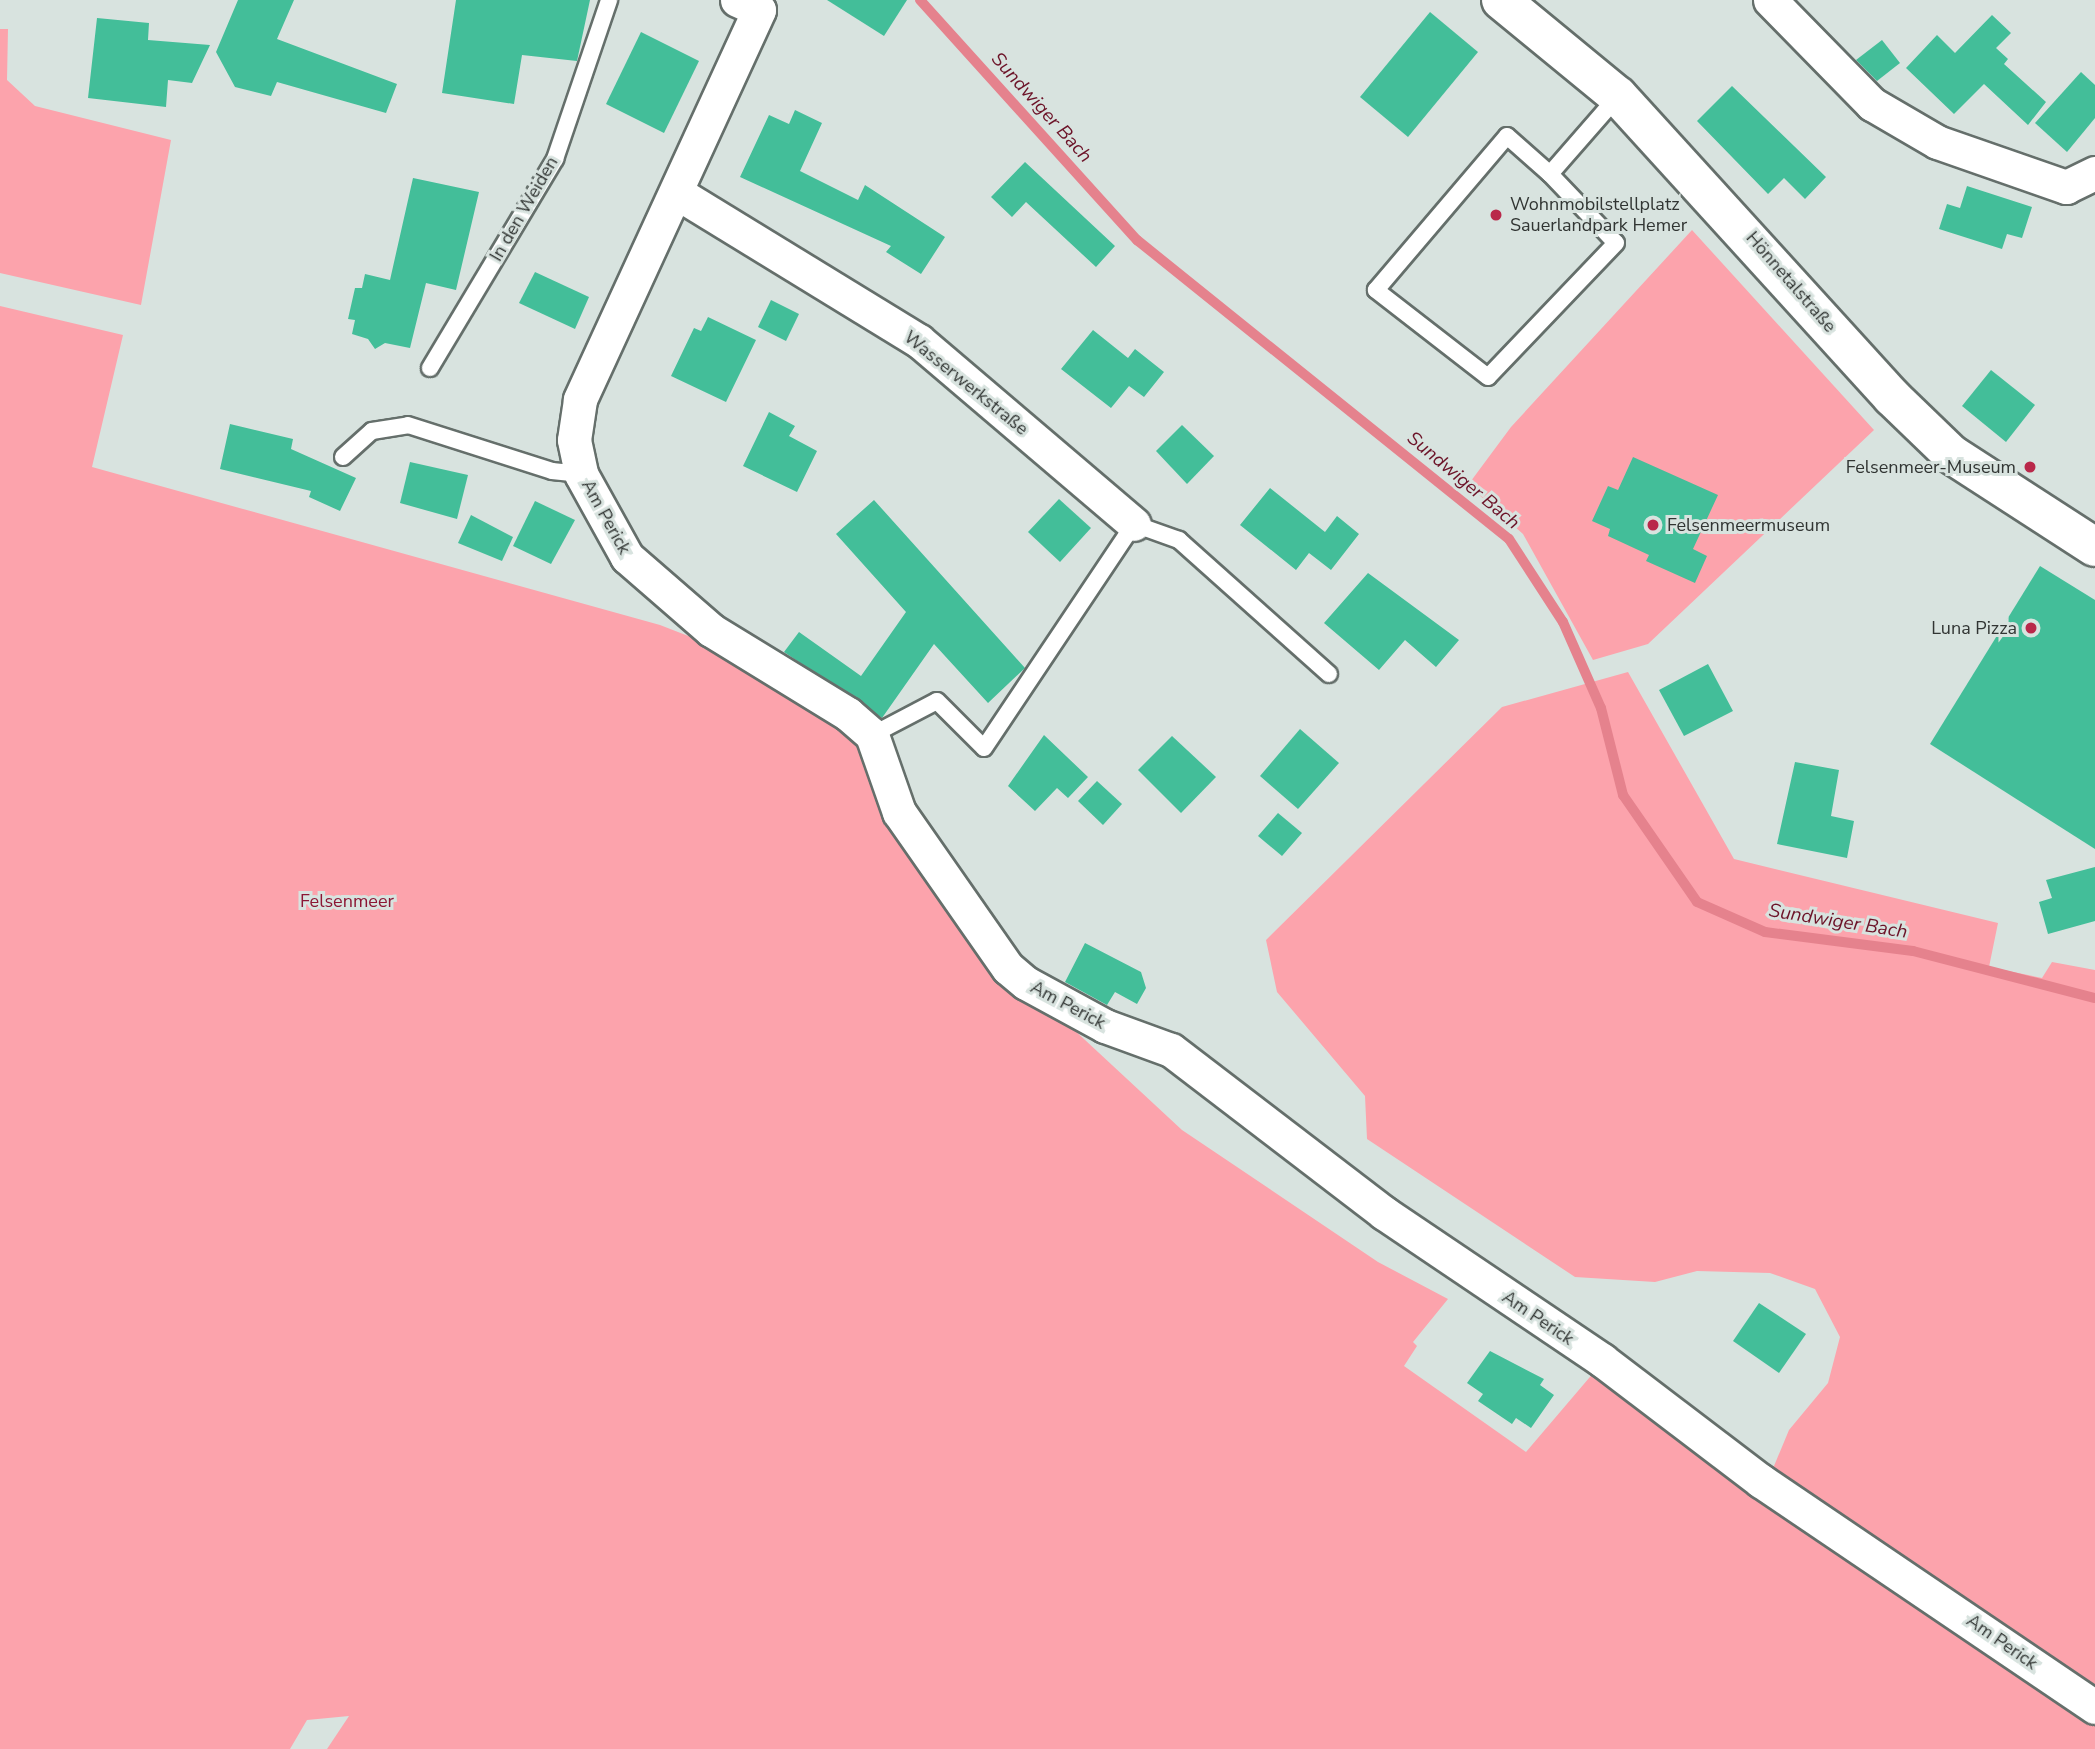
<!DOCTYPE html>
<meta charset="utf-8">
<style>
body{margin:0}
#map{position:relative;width:2095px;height:1749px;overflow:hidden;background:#d8e3df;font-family:"Nunito Sans",sans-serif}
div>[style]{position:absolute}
.green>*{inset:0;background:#fca3ac}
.stream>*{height:10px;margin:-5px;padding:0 5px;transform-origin:5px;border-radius:5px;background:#e5828d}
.building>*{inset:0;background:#43be99}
.roads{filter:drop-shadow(2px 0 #656f6b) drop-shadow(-2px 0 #656f6b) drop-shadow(0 2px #656f6b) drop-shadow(0 -2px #656f6b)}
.lane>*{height:16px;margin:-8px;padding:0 8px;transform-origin:8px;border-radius:8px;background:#fff}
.street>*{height:33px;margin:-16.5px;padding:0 16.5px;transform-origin:16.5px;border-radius:16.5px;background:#fff}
.secondary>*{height:38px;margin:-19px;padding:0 19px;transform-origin:19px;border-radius:19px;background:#fff}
.dots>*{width:19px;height:19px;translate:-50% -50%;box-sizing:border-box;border:4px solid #d8e3df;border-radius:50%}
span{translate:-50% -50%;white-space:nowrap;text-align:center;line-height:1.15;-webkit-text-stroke:6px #d8e3df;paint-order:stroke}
.poi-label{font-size:18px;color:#313533}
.left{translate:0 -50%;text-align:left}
.right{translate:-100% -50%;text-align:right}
.street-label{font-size:18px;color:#313533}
.park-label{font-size:18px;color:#8c1634}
.water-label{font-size:19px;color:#6c1328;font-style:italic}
</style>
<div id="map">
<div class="green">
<div style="clip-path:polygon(0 29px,8px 29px,7px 80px,35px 106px,171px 140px,141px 305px,0 273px)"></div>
<div style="clip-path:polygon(1692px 230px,1874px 430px,1648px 644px,1593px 660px,1523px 534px,1468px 485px,1511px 427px)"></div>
<div style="clip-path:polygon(0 306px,123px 335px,92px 467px,660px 625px,732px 653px,867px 735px,987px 949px,1182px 1130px,1378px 1262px,1448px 1299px,1413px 1342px,1417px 1346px,1404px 1366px,1526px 1452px,1595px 1371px,2095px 1722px,2095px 1749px,327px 1749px,349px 1716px,307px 1720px,290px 1749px,0 1749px)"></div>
<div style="clip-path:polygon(1628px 672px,1734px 859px,1998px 923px,1989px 967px,2042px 978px,2052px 962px,2095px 970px,2095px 1696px,1769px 1478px,1789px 1430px,1828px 1383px,1840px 1337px,1815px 1289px,1770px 1273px,1697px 1271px,1655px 1282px,1575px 1277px,1367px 1139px,1365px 1096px,1277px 992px,1266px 940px,1502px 707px)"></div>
</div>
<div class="stream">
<div style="left:920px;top:0;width:324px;rotate:47.9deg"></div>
<div style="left:1137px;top:240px;width:477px;rotate:38.8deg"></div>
<div style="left:1509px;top:539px;width:99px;rotate:57deg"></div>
<div style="left:1563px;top:622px;width:94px;rotate:66.2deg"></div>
<div style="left:1601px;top:708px;width:90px;rotate:75.8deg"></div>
<div style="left:1623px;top:795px;width:130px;rotate:55.3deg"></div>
<div style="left:1697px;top:902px;width:74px;rotate:23.8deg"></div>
<div style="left:1765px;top:932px;width:149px;rotate:7.3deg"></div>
<div style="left:1913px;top:951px;width:188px;rotate:14.5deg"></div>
</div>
<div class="building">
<div style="clip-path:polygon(238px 0,294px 0,277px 39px,397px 84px,386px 113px,277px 82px,271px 96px,235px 87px,216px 52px)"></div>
<div style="clip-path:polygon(456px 0,590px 0,577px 61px,522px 55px,514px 104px,442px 93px)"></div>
<div style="clip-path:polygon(827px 0,907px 0,884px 36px)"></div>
<div style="clip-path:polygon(1430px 12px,1478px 52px,1408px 137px,1360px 97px)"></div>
<div style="clip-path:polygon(1992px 15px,2011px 33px,1996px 48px,2008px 59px,2004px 64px,2046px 102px,2028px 125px,1984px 84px,1954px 114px,1906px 68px,1937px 35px,1955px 53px)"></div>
<div style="clip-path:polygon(97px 18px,149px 23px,148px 40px,210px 45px,192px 83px,168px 80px,166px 107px,88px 98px)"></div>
<div style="clip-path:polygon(641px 32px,699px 61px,664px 133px,606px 104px)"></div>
<div style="clip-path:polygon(1882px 40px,1900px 63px,1877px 81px,1856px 60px)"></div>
<div style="clip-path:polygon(2081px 72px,2095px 85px,2095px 118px,2067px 152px,2035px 123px)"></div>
<div style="clip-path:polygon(1732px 86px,1826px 177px,1805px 199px,1784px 178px,1768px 194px,1697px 121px)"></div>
<div style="clip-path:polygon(795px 110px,822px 123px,800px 171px,858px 200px,865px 185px,945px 237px,921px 274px,886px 252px,891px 246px,740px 177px,769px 115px,789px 124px)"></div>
<div style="clip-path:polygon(1025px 162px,1115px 246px,1096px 267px,1026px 202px,1012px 217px,991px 197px)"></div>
<div style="clip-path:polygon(413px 178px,479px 192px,456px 290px,426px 283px,410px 348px,385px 343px,375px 349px,368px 339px,352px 334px,355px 320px,348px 319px,355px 288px,362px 288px,365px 274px,390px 280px)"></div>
<div style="clip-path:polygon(1967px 186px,2032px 207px,2022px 238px,2007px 234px,2002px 249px,1939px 229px,1947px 204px,1960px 208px)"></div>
<div style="clip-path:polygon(535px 272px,589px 297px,575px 329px,519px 303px)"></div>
<div style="clip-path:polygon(771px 300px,799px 314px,786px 341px,758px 327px)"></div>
<div style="clip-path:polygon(708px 317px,756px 340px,726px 402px,671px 376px,694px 328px,701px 331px)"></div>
<div style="clip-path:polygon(1093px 330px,1128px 358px,1135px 349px,1164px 372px,1144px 397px,1129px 386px,1111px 408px,1061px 369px)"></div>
<div style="clip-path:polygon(1991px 370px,2035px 405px,2006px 442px,1962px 406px)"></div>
<div style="clip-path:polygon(769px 412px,795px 426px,789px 436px,817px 451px,797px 492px,743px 466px)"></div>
<div style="clip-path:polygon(230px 424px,293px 439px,291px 449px,356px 478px,340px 511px,309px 497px,311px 491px,220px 469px)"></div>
<div style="clip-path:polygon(1182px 425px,1214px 456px,1187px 484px,1156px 451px)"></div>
<div style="clip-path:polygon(1633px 457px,1718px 495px,1693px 549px,1707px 556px,1695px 583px,1646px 561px,1649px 555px,1608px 536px,1610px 529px,1592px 521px,1608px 486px,1618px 490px)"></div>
<div style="clip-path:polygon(410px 462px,468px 475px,457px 519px,400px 503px)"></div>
<div style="clip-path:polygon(1270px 488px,1325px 532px,1337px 516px,1359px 534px,1331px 570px,1309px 553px,1296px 570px,1240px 525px)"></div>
<div style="clip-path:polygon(1059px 499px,1091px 528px,1060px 562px,1028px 532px)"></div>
<div style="clip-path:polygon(874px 500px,1025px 668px,988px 703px,934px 644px,882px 718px,784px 652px,799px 632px,861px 676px,906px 612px,836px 534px)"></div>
<div style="clip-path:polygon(535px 501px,575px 520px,551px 564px,513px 546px)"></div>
<div style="clip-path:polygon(471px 515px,513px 537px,502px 561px,458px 543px)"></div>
<div style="clip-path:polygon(2040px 566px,2095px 600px,2095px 849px,1930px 744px)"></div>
<div style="clip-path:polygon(1368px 573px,1459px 640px,1436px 667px,1405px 640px,1379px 670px,1324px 623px)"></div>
<div style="clip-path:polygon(1708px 664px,1733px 711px,1684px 736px,1659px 690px)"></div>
<div style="clip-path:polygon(1300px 729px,1339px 763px,1298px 809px,1260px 776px)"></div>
<div style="clip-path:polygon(1044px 735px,1088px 777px,1068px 798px,1057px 788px,1035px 811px,1008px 786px)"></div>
<div style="clip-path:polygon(1172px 736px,1216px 777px,1181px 813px,1138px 770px)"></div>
<div style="clip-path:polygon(1795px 762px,1839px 770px,1831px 816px,1854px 821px,1847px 858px,1777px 844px)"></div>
<div style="clip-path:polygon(1097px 781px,1122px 804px,1103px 825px,1078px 801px)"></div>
<div style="clip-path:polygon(1278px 813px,1302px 833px,1282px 856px,1258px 836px)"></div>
<div style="clip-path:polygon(2095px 867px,2095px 921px,2048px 934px,2039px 902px,2052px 898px,2046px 880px)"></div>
<div style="clip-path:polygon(1085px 943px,1141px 972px,1146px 988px,1137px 1004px,1115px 992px,1107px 1005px,1065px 982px)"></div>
<div style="clip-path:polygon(1759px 1303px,1806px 1334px,1779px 1373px,1733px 1341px)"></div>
<div style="clip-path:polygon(1490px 1351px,1544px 1379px,1540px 1385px,1554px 1395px,1531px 1428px,1516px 1418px,1512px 1424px,1478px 1401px,1483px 1394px,1467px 1383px)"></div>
</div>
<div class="roads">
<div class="lane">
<div style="left:1550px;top:174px;width:95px;rotate:46.3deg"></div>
<div style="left:1616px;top:243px;width:185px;rotate:133.7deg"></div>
<div style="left:1488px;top:377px;width:142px;rotate:-142.2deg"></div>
<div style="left:1376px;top:290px;width:202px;rotate:-49.6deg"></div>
<div style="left:1507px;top:136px;width:57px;rotate:41.5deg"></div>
<div style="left:1550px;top:174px;width:103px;rotate:-48.9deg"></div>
<div style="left:430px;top:368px;width:244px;rotate:-59.1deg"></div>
<div style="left:555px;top:159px;width:168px;rotate:-71.2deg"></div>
<div style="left:343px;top:457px;width:39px;rotate:-42deg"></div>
<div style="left:372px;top:431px;width:36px;rotate:-9deg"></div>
<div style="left:408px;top:425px;width:151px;rotate:17.7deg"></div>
<div style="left:552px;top:471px;width:29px;rotate:6deg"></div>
<div style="left:872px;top:735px;width:73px;rotate:-27.6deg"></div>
<div style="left:937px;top:701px;width:66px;rotate:45deg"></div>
<div style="left:984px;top:748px;width:270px;rotate:-56.2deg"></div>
<div style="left:1134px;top:524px;width:48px;rotate:19.6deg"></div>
<div style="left:1179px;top:540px;width:201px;rotate:41.8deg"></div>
</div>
<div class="street">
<div style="left:737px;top:0;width:24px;rotate:24deg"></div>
<div style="left:759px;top:10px;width:429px;rotate:114.7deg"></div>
<div style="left:580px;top:400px;width:40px;rotate:98.5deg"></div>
<div style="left:574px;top:440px;width:35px;rotate:78deg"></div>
<div style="left:581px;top:474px;width:95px;rotate:61deg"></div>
<div style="left:627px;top:557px;width:111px;rotate:41deg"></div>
<div style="left:711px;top:630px;width:161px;rotate:31.5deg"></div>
<div style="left:848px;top:714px;width:32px;rotate:41deg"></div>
<div style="left:872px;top:735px;width:82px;rotate:70.7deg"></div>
<div style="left:899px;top:812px;width:190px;rotate:55.1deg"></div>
<div style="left:1008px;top:968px;width:23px;rotate:40deg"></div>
<div style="left:1026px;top:983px;width:90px;rotate:28.6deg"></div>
<div style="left:1105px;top:1026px;width:70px;rotate:20deg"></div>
<div style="left:1171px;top:1050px;width:268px;rotate:37.4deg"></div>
<div style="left:1384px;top:1213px;width:263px;rotate:34deg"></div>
<div style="left:1602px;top:1360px;width:200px;rotate:37.3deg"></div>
<div style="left:1761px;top:1481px;width:403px;rotate:34.1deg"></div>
<div style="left:1770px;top:0;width:146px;rotate:45.6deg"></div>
<div style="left:1872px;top:104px;width:75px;rotate:30.3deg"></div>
<div style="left:1937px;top:142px;width:137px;rotate:19.2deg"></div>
<div style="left:2066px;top:187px;width:32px;rotate:-26deg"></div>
<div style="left:679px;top:194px;width:281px;rotate:31.5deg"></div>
<div style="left:919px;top:341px;width:282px;rotate:40.4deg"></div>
</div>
<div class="secondary">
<div style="left:1501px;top:0;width:151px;rotate:39.4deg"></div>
<div style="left:1618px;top:96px;width:407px;rotate:47.7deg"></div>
<div style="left:1892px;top:397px;width:82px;rotate:44deg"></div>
<div style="left:1951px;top:454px;width:171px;rotate:32.9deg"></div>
</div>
</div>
<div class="dots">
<div style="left:1496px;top:215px;background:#b9284a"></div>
<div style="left:2030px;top:467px;background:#b9284a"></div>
<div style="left:1653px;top:525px;background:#b9284a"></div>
<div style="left:2031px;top:628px;background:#b9284a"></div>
</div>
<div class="poi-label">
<span class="left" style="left:1510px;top:215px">Wohnmobilstellplatz<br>Sauerlandpark Hemer</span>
<span class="right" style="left:2016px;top:467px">Felsenmeer-Museum</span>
<span class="left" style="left:1667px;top:525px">Felsenmeermuseum</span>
<span class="right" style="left:2017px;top:628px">Luna Pizza</span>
</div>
<div class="street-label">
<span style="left:524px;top:209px;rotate:-60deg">In den Weiden</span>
<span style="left:1791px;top:282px;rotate:49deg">Hönnetalstraße</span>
<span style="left:966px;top:383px;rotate:39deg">Wasserwerkstraße</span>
<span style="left:606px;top:517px;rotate:61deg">Am Perick</span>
<span style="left:1068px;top:1005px;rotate:28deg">Am Perick</span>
<span style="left:1538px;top:1318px;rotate:34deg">Am Perick</span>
<span style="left:2002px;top:1642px;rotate:35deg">Am Perick</span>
</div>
<div class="park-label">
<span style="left:347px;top:901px">Felsenmeer</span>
</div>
<div class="water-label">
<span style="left:1041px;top:108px;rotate:48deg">Sundwiger Bach</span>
<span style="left:1463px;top:481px;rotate:40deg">Sundwiger Bach</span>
<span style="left:1838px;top:922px;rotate:9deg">Sundwiger Bach</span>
</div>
</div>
